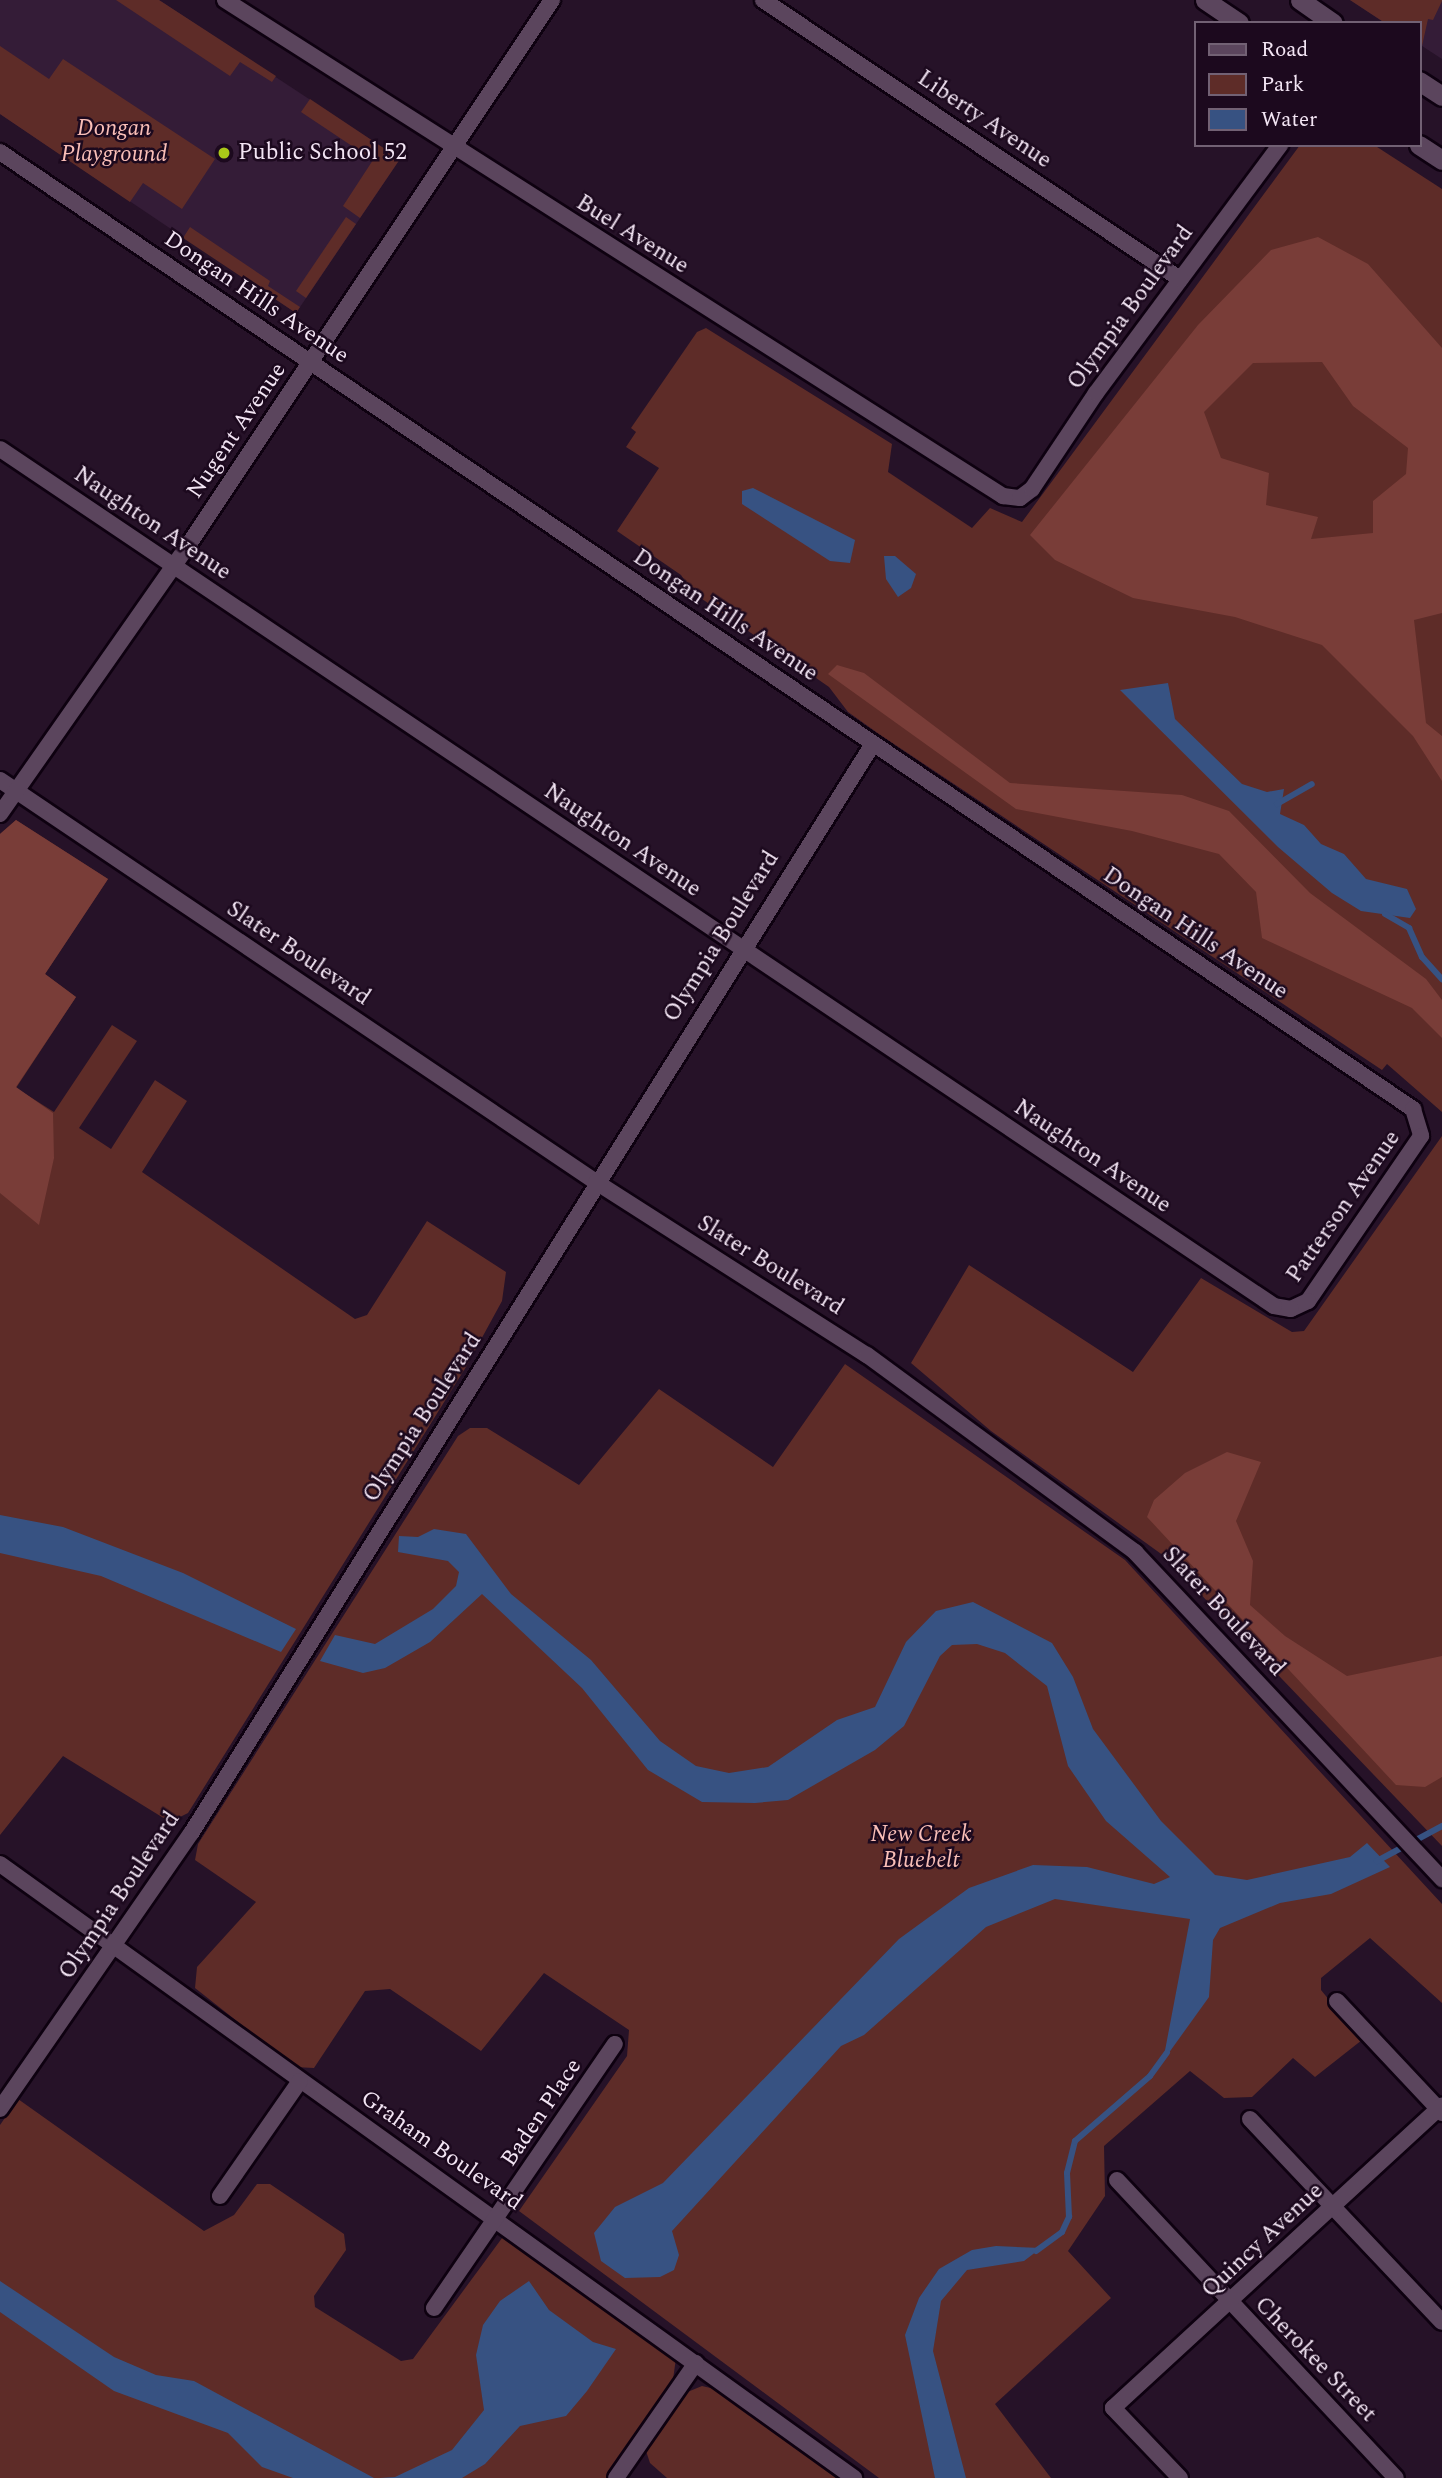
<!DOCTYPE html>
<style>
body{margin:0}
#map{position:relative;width:1442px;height:2478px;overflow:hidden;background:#261228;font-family:Spectral,serif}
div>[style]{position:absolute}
.built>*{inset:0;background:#341c37}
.green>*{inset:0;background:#5e2c28}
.forest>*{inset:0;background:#793d38}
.water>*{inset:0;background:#375282}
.stream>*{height:6px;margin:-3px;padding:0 3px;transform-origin:3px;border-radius:3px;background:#375282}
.roads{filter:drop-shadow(2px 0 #0e0110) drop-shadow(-2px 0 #0e0110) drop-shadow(0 2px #0e0110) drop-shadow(0 -2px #0e0110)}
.minor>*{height:16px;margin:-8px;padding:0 8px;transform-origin:8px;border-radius:8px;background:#5b455d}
.tertiary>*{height:19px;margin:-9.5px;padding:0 9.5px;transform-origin:9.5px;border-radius:9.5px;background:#5b455d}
.dots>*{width:19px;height:19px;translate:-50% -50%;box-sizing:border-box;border:4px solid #1c091e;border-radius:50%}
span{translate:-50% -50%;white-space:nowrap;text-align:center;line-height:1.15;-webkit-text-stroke:5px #1c091e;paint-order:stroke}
.street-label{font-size:23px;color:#f3e5f4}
.park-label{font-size:23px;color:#f9beb7;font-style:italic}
.poi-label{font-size:23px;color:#f3e5f4}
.left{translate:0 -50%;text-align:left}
.legend{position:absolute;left:1194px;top:21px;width:228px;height:126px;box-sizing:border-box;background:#1c091e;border:2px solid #726174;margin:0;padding:9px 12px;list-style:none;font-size:21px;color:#f3e5f4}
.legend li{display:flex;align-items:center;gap:14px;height:35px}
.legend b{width:35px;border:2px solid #726174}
</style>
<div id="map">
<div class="built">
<div style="clip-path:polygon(0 0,159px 0,400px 159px,296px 313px,0 114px)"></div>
<div style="clip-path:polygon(1350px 0,1442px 0,1442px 59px,1419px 44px,1419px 23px,1385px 23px)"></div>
</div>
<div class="green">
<div style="clip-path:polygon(116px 0,159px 0,276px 76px,272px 82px,240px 62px,230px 76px)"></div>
<div style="clip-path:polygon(1350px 0,1442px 0,1442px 1px,1433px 20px,1428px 19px,1422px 46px,1419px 23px,1385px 23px)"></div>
<div style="clip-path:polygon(0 46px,49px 79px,63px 59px,215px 159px,182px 209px,143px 183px,130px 202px,0 114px)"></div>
<div style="clip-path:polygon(310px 99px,400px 159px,360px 218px,343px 206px,373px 160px,301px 112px)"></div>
<div style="clip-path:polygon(1300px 145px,1374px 145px,1442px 189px,1442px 1112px,1387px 1064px,1382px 1070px,879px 734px,848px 712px,829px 687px,692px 592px,681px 575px,617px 531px,659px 468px,626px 447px,636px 432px,631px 428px,697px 332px,706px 328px,892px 444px,888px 472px,972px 528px,990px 508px,1022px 522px)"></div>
<div style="clip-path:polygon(346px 217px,356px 224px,306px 298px,296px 291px)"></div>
<div style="clip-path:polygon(190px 227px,270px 281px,268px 286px,300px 307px,296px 313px,183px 238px)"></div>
<div style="clip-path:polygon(16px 820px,108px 879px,45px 974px,76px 997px,16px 1088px,54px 1112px,112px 1025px,137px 1041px,79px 1128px,111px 1149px,155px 1080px,187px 1101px,142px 1172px,355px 1319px,367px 1315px,427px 1221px,506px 1272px,502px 1301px,466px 1367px,188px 1813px,170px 1822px,63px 1756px,0 1835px,0 834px)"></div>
<div style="clip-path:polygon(1442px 1136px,1442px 1846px,1164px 1556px,991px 1431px,911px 1363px,969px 1265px,1133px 1372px,1201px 1278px,1292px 1332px,1304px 1331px)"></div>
<div style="clip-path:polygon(845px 1364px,1125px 1560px,1442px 1904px,1442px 2003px,1370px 1938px,1321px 1978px,1321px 1990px,1362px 2040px,1315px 2077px,1293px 2058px,1252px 2097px,1224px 2098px,1190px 2071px,1104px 2146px,1105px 2196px,1068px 2251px,1111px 2298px,995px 2404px,1051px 2478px,879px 2478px,519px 2211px,627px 2056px,629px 2030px,544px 1973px,481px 2051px,390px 1989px,365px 1991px,314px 2068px,295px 2067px,195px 1988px,197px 1967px,256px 1902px,195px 1860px,198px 1844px,458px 1436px,470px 1428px,487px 1428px,579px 1485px,659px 1389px,773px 1467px)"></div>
<div style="clip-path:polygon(18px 2099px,204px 2231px,234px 2215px,257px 2184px,270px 2184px,344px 2234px,346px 2250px,314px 2296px,315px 2307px,401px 2361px,413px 2359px,505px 2234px,676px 2358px,672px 2387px,607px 2478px,0 2478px,0 2125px)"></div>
<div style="clip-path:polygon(702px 2386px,719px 2390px,842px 2478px,667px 2478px,650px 2463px,646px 2451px,685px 2393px)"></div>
</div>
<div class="forest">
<div style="clip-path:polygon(evenodd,1318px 237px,1368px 264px,1442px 348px,1442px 613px,1414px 620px,1426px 723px,1442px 736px,1442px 781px,1413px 736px,1322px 645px,1235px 617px,1133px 598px,1055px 560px,1030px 535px,1198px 325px,1271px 250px,1318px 237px,1322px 362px,1353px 406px,1408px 448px,1406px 474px,1373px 501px,1373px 533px,1311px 539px,1318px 517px,1266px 505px,1269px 473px,1221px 458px,1204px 412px,1253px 363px,1322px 362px)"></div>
<div style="clip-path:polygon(837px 665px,864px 673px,1010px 783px,1182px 795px,1229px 811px,1310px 893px,1426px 979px,1442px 1000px,1442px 1038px,1412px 1008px,1262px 938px,1256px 892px,1219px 854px,1132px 831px,1016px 809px,828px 674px)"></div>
<div style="clip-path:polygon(16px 820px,108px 879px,45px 974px,76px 997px,16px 1087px,53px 1113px,54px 1158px,39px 1225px,0 1193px,0 834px)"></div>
<div style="clip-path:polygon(1227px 1452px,1261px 1462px,1236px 1521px,1253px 1561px,1250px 1605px,1285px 1636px,1347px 1676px,1442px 1656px,1442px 1777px,1425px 1787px,1396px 1785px,1147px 1517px,1154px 1500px,1185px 1473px)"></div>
</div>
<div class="water">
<div style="clip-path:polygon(753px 488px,855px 540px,850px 563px,830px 561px,742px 504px,742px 491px)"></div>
<div style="clip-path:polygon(884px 556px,895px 556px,916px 574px,911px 588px,898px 597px,886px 579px)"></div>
<div style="clip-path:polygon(1168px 683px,1175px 719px,1242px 784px,1267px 792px,1284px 789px,1280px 814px,1304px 825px,1321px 844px,1344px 854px,1366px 879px,1407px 889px,1416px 909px,1410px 918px,1361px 911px,1332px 893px,1278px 847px,1120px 690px)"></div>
<div style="clip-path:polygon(0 1515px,63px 1527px,183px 1573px,296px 1629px,281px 1652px,101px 1576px,0 1553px)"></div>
<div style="clip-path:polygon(434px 1529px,466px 1534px,511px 1594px,591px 1660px,660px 1741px,696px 1766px,729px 1773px,768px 1767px,837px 1720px,875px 1707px,906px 1642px,936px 1611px,973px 1602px,1052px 1643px,1073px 1677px,1093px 1729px,1161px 1821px,1215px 1875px,1247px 1880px,1350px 1857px,1367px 1843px,1390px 1867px,1331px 1894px,1280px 1903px,1220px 1928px,1213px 1940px,1209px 1997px,1163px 2061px,1190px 1919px,1055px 1899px,986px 1927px,864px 2035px,841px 2046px,672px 2231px,679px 2255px,674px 2270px,660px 2277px,625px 2278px,601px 2261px,594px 2233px,615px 2207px,663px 2183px,899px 1939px,969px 1888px,1033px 1865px,1087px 1867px,1154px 1884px,1170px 1877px,1106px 1821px,1068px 1766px,1047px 1686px,1005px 1653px,977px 1644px,952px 1645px,940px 1656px,904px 1726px,875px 1750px,788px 1800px,755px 1803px,702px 1802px,648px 1770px,582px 1688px,482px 1594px,430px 1642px,385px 1668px,363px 1673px,320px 1661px,335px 1635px,375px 1644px,433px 1609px,456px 1586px,459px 1572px,448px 1561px,398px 1552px,399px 1536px,418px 1537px)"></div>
<div style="clip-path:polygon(996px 2246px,1041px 2248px,1024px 2261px,967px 2270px,941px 2301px,933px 2351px,966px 2478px,935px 2478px,905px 2335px,919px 2298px,939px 2269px,972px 2250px)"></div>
<div style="clip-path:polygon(0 2281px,114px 2357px,156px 2375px,194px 2381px,374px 2478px,293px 2478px,262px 2467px,228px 2433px,114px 2391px,0 2312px)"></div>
<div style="clip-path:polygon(529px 2281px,549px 2310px,593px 2342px,616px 2349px,587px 2391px,566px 2416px,520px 2426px,485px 2464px,462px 2478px,380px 2478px,395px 2477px,452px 2450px,484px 2410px,476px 2355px,483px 2325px,500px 2301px)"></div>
</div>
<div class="stream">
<div style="left:1277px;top:804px;width:40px;rotate:-29.7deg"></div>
<div style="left:1385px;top:914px;width:28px;rotate:30deg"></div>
<div style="left:1409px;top:928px;width:32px;rotate:66deg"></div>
<div style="left:1422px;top:957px;width:30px;rotate:48deg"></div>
<div style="left:1377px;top:1861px;width:74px;rotate:-28.3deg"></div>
<div style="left:1036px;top:2251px;width:32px;rotate:-36deg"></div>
<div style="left:1062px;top:2232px;width:17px;rotate:-65deg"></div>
<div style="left:1069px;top:2217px;width:44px;rotate:-92.6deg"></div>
<div style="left:1067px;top:2173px;width:33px;rotate:-76deg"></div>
<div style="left:1075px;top:2141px;width:99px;rotate:-40.9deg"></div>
<div style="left:1150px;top:2076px;width:29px;rotate:-54deg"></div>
</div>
<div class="roads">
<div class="minor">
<div style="left:225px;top:0;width:923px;rotate:32.52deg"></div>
<div style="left:1003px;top:496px;width:17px;rotate:7deg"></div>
<div style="left:1020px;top:498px;width:15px;rotate:-37deg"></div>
<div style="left:1032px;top:489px;width:115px;rotate:-56.3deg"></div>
<div style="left:1096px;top:393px;width:309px;rotate:-53.4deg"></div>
<div style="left:763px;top:0;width:502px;rotate:33.79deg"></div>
<div style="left:0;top:152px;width:1707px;rotate:34.11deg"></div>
<div style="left:1413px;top:1109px;width:28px;rotate:73deg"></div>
<div style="left:1421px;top:1136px;width:200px;rotate:124.4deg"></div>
<div style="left:1308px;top:1301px;width:19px;rotate:155deg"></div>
<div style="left:1291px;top:1309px;width:17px;rotate:-170deg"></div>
<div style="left:1274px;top:1306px;width:1535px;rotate:-146.07deg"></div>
<div style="left:0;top:780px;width:719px;rotate:34deg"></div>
<div style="left:596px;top:1182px;width:322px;rotate:32.6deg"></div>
<div style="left:867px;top:1355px;width:333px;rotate:36.3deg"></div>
<div style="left:1135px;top:1552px;width:449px;rotate:46.8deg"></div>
<div style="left:0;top:814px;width:330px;rotate:-55deg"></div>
<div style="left:189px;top:544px;width:654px;rotate:-56.29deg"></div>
<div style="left:0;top:1864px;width:1052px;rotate:35.71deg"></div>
<div style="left:1337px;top:2001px;width:154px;rotate:46.8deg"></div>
<div style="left:0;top:2109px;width:337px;rotate:-55.3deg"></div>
<div style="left:192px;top:1832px;width:1284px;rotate:-57.96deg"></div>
<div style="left:1250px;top:2119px;width:279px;rotate:46.6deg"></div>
<div style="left:1117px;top:2180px;width:408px;rotate:46.9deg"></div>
<div style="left:220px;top:2196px;width:140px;rotate:-55.2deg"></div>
<div style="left:434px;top:2308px;width:320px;rotate:-55.6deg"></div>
<div style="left:616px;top:2478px;width:140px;rotate:-55.2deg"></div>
<div style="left:1180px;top:2478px;width:97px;rotate:-133.7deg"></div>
<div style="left:1113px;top:2408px;width:447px;rotate:-42.6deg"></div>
</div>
<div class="tertiary">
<div style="left:1205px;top:0;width:41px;rotate:34.1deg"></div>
<div style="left:1300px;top:0;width:40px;rotate:34.9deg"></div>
<div style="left:1419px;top:81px;width:27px;rotate:33deg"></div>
<div style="left:1419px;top:145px;width:27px;rotate:33deg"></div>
</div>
</div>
<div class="dots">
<div style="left:224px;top:153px;background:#aac719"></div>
</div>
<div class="street-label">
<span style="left:984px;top:120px;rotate:34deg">Liberty Avenue</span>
<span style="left:632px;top:235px;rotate:32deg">Buel Avenue</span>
<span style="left:256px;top:298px;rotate:34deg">Dongan Hills Avenue</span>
<span style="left:1131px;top:308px;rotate:-54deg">Olympia Boulevard</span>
<span style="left:237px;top:431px;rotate:-56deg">Nugent Avenue</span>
<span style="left:152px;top:524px;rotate:34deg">Naughton Avenue</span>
<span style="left:725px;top:616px;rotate:34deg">Dongan Hills Avenue</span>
<span style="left:622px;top:841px;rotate:34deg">Naughton Avenue</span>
<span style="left:1195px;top:934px;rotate:34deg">Dongan Hills Avenue</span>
<span style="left:722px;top:937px;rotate:-58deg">Olympia Boulevard</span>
<span style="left:298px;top:954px;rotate:34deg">Slater Boulevard</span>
<span style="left:1092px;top:1157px;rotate:34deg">Naughton Avenue</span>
<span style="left:1344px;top:1207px;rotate:-55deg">Patterson Avenue</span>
<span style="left:770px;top:1266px;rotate:32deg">Slater Boulevard</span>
<span style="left:423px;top:1418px;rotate:-57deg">Olympia Boulevard</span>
<span style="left:1223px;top:1612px;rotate:47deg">Slater Boulevard</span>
<span style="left:120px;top:1896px;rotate:-56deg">Olympia Boulevard</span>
<span style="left:542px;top:2113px;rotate:-56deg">Baden Place</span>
<span style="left:441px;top:2151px;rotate:35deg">Graham Boulevard</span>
<span style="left:1263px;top:2241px;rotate:-43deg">Quincy Avenue</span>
<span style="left:1315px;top:2360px;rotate:46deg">Cherokee Street</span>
</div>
<div class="park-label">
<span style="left:114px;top:142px">Dongan<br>Playground</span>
<span style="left:921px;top:1848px">New Creek<br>Bluebelt</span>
</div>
<div class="poi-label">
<span class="left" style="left:238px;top:153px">Public School 52</span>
</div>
<ul class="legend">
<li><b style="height:9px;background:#5b455d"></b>Road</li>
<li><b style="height:19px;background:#5e2c28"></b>Park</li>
<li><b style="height:19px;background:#375282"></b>Water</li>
</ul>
</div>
